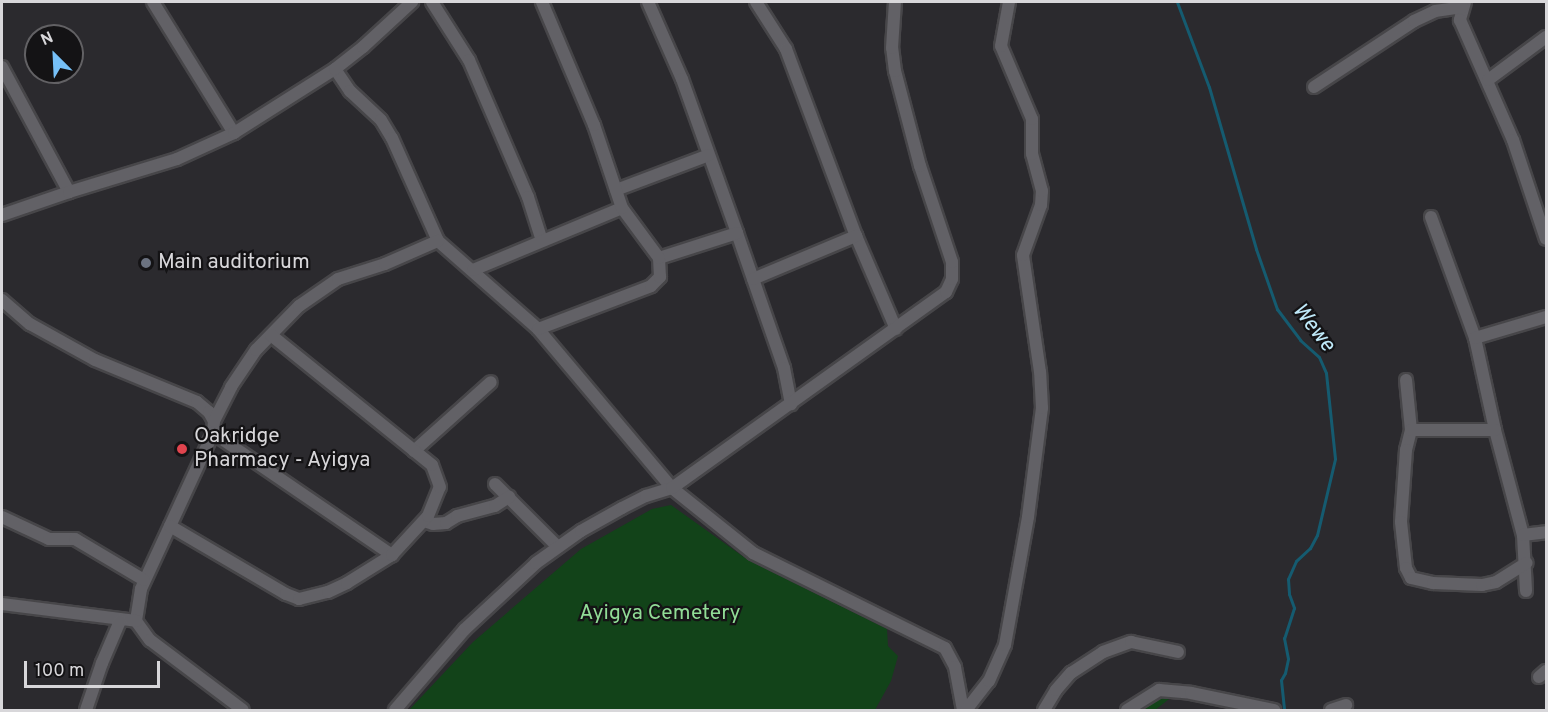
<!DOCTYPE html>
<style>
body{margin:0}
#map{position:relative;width:1548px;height:712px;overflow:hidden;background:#2b2a2e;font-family:Overpass,sans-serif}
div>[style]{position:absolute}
.green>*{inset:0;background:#124319}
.stream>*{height:3px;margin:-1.5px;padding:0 1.5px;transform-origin:1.5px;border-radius:1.5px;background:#155b70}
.roads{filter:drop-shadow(2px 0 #474649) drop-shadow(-2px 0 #474649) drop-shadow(0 2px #474649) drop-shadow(0 -2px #474649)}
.minor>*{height:12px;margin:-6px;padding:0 6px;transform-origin:6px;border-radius:6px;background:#626166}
.dots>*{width:16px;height:16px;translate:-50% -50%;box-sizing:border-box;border:3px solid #141315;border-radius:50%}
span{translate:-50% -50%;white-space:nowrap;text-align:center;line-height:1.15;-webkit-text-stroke:4.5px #141315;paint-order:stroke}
.poi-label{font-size:21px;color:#d8d7da}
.left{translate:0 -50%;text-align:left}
.park-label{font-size:21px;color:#91dc96}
.water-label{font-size:22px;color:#bfe9f9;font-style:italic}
.frame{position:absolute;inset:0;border:3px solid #d8d7da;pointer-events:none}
.north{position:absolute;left:24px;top:24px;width:60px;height:60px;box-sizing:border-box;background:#141315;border:2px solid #626164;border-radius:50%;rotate:336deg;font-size:16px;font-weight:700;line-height:24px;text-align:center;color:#d8d7da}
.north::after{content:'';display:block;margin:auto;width:21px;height:27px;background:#76c0f7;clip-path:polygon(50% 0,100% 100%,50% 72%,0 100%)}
.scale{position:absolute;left:24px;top:661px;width:136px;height:27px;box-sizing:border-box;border:3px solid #d8d7da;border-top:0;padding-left:8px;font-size:18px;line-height:21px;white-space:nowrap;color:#d8d7da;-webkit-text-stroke:4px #141315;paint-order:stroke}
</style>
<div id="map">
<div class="green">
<div style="clip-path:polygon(671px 505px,748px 560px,887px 629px,888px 646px,898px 656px,891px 681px,875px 710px,409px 710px,473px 642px,581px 549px,652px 509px)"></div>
<div style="clip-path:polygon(1159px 694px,1173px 696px,1155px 710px,1137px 710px)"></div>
</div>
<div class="stream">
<div style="left:1177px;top:2px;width:91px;rotate:69.4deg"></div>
<div style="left:1209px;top:87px;width:169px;rotate:73.8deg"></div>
<div style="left:1256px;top:249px;width:64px;rotate:70.7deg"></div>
<div style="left:1277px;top:309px;width:39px;rotate:53deg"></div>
<div style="left:1300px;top:340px;width:25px;rotate:42deg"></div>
<div style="left:1319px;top:357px;width:17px;rotate:66deg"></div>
<div style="left:1326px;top:373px;width:86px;rotate:84deg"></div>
<div style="left:1335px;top:459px;width:78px;rotate:103.3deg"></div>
<div style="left:1317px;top:535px;width:15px;rotate:118deg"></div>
<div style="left:1310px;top:548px;width:19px;rotate:137deg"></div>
<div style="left:1296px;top:561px;width:20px;rotate:114deg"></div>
<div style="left:1288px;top:579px;width:15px;rotate:86deg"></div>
<div style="left:1289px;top:594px;width:15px;rotate:70deg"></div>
<div style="left:1294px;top:608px;width:32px;rotate:108deg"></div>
<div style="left:1284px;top:638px;width:21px;rotate:79deg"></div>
<div style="left:1288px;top:659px;width:14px;rotate:102deg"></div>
<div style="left:1285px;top:673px;width:8px;rotate:120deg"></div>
<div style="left:1281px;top:680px;width:30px;rotate:84deg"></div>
</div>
<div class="roads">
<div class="minor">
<div style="left:153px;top:2px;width:154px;rotate:58.3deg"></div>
<div style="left:432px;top:2px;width:69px;rotate:57.5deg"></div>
<div style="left:469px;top:60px;width:149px;rotate:66.7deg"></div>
<div style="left:528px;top:197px;width:46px;rotate:72.3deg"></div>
<div style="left:648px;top:2px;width:84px;rotate:66.2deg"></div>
<div style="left:682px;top:79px;width:164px;rotate:70.3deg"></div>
<div style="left:737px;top:233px;width:143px;rotate:70.8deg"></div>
<div style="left:784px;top:368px;width:37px;rotate:79deg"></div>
<div style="left:756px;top:2px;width:56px;rotate:57.4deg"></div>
<div style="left:786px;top:49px;width:200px;rotate:69.5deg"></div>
<div style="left:856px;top:236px;width:101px;rotate:66.7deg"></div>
<div style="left:1465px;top:2px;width:19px;rotate:106deg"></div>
<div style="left:1460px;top:20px;width:131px;rotate:66.2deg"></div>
<div style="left:1513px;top:140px;width:104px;rotate:71.6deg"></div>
<div style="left:2px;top:67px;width:142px;rotate:61.8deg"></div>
<div style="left:335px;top:69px;width:27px;rotate:56deg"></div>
<div style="left:350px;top:91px;width:42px;rotate:43.1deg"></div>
<div style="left:381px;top:120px;width:21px;rotate:59deg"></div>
<div style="left:392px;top:138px;width:113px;rotate:65.9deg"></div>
<div style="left:438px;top:241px;width:133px;rotate:41.3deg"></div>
<div style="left:538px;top:329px;width:208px;rotate:49.9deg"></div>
<div style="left:672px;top:488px;width:104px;rotate:38.7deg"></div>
<div style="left:753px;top:553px;width:214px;rotate:26.3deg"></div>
<div style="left:945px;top:648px;width:21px;rotate:62deg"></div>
<div style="left:955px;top:667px;width:44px;rotate:79.5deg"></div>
<div style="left:1488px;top:80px;width:72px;rotate:-36.6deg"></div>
<div style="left:1314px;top:87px;width:120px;rotate:-33.4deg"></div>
<div style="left:1414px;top:21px;width:23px;rotate:-25deg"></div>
<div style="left:1435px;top:11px;width:28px;rotate:-8deg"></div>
<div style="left:616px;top:190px;width:99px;rotate:-20.6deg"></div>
<div style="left:2px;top:215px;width:71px;rotate:-18.9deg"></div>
<div style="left:69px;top:192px;width:113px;rotate:-17deg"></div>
<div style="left:177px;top:159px;width:63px;rotate:-24.5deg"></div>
<div style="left:234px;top:133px;width:120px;rotate:-32.4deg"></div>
<div style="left:335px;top:69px;width:36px;rotate:-38deg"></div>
<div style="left:363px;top:47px;width:67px;rotate:-42.6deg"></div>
<div style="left:1431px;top:217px;width:129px;rotate:70deg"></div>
<div style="left:1475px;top:338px;width:94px;rotate:77.7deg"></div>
<div style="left:1495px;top:430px;width:109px;rotate:75.1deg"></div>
<div style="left:1523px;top:535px;width:56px;rotate:86.9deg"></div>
<div style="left:659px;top:258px;width:82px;rotate:-17.8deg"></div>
<div style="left:473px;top:270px;width:161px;rotate:-22.6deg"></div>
<div style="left:753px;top:279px;width:112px;rotate:-22.7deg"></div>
<div style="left:2px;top:300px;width:37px;rotate:41deg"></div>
<div style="left:30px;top:324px;width:74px;rotate:29deg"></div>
<div style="left:95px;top:360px;width:110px;rotate:22.4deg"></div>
<div style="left:197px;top:402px;width:16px;rotate:40deg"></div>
<div style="left:209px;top:412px;width:10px;rotate:61deg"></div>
<div style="left:214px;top:421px;width:12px;rotate:95deg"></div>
<div style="left:213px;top:433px;width:172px;rotate:114.8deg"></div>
<div style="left:141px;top:589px;width:32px;rotate:99deg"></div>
<div style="left:136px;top:621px;width:24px;rotate:54deg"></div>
<div style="left:150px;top:640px;width:116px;rotate:37deg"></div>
<div style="left:538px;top:329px;width:121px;rotate:-20.8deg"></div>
<div style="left:651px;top:286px;width:13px;rotate:-45deg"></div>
<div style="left:660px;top:277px;width:19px;rotate:-93deg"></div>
<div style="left:659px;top:258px;width:62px;rotate:-126.5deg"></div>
<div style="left:622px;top:208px;width:88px;rotate:-108.6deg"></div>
<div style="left:594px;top:125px;width:134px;rotate:-112.9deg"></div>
<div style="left:1475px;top:338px;width:74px;rotate:-16.5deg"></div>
<div style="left:1406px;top:380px;width:50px;rotate:84.3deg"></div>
<div style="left:1411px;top:430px;width:21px;rotate:104deg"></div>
<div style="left:1406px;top:450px;width:72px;rotate:94deg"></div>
<div style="left:1401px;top:522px;width:46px;rotate:83.8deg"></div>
<div style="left:1406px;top:568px;width:11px;rotate:63deg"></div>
<div style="left:1411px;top:578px;width:23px;rotate:13deg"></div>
<div style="left:1433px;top:583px;width:49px;rotate:2.3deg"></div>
<div style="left:1482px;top:585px;width:14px;rotate:-12deg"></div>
<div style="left:1496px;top:582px;width:36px;rotate:-32deg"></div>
<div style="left:214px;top:421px;width:38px;rotate:-63deg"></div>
<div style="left:231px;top:387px;width:45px;rotate:-56deg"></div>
<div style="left:256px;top:350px;width:62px;rotate:-45.7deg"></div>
<div style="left:299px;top:306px;width:47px;rotate:-34.7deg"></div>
<div style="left:338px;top:279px;width:49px;rotate:-17.7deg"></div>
<div style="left:385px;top:264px;width:58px;rotate:-23.5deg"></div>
<div style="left:1411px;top:430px;width:84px"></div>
<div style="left:213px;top:433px;width:217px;rotate:34.3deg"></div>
<div style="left:414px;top:451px;width:103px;rotate:-41.9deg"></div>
<div style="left:495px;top:484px;width:89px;rotate:45deg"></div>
<div style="left:2px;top:517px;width:52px;rotate:25.1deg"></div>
<div style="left:49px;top:539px;width:26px"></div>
<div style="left:75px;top:539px;width:80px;rotate:30.7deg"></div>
<div style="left:424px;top:521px;width:9px;rotate:18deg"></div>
<div style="left:433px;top:524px;width:13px;rotate:-4deg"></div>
<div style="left:446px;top:523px;width:13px;rotate:-32deg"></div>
<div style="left:457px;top:516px;width:39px;rotate:-15deg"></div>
<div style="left:495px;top:506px;width:17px;rotate:-33deg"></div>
<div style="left:170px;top:526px;width:134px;rotate:30.4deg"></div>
<div style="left:286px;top:594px;width:14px;rotate:21deg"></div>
<div style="left:299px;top:599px;width:30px;rotate:-14deg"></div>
<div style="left:328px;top:592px;width:21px;rotate:-25deg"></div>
<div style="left:347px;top:583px;width:53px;rotate:-31.9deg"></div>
<div style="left:392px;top:555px;width:53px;rotate:-47.3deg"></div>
<div style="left:428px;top:516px;width:31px;rotate:-68deg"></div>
<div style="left:440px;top:487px;width:23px;rotate:-110deg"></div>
<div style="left:432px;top:465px;width:207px;rotate:-141.1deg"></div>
<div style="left:1523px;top:535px;width:23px;rotate:-7deg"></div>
<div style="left:2px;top:604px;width:135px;rotate:7.2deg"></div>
<div style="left:1539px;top:677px;width:9px;rotate:-41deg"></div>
<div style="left:86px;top:710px;width:50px;rotate:-71.2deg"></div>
<div style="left:102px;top:663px;width:46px;rotate:-66.8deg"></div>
<div style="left:395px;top:710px;width:106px;rotate:-49.2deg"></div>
<div style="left:464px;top:630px;width:98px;rotate:-42.9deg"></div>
<div style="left:536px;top:563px;width:55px;rotate:-35.4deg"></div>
<div style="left:581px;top:531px;width:47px;rotate:-29.3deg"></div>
<div style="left:622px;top:508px;width:27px;rotate:-27deg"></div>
<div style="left:646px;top:496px;width:27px;rotate:-17deg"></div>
<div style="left:672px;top:488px;width:337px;rotate:-35.6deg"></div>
<div style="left:946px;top:292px;width:14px;rotate:-65deg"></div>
<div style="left:952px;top:279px;width:17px;rotate:-90deg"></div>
<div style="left:952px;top:262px;width:101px;rotate:-108.4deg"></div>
<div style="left:920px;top:166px;width:98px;rotate:-104.7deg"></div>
<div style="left:895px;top:71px;width:23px;rotate:-97deg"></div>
<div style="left:892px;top:48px;width:46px;rotate:-86.3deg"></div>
<div style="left:966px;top:710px;width:37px;rotate:-52deg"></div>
<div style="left:989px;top:681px;width:39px;rotate:-66deg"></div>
<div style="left:1005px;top:645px;width:130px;rotate:-79.8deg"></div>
<div style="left:1028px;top:517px;width:110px;rotate:-82.7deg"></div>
<div style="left:1042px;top:408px;width:36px;rotate:-93deg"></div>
<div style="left:1040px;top:372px;width:118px;rotate:-98.3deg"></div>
<div style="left:1023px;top:255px;width:53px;rotate:-70.2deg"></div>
<div style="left:1041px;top:205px;width:14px;rotate:-86deg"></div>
<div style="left:1042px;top:191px;width:38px;rotate:-105deg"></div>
<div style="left:1032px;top:154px;width:35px;rotate:-90deg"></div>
<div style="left:1032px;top:119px;width:79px;rotate:-113deg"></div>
<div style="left:1001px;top:46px;width:45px;rotate:-79.7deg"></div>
<div style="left:1044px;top:710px;width:23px;rotate:-59deg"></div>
<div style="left:1056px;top:690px;width:23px;rotate:-49deg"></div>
<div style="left:1071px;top:673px;width:38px;rotate:-33deg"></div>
<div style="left:1103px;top:652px;width:30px;rotate:-20deg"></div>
<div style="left:1131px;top:642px;width:48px;rotate:12deg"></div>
<div style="left:1127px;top:710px;width:38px;rotate:-32deg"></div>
<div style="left:1159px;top:690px;width:32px;rotate:5deg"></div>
<div style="left:1191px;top:693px;width:85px;rotate:11.6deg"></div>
<div style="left:1331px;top:710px;width:16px;rotate:-18deg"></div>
</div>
</div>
<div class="dots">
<div style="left:146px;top:263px;background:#6b7280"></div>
<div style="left:182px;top:449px;background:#e0444e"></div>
</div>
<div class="poi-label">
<span class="left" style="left:158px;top:263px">Main auditorium</span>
<span class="left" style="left:194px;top:449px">Oakridge<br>Pharmacy - Ayigya</span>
</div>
<div class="park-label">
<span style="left:660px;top:614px">Ayigya Cemetery</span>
</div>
<div class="water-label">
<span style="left:1313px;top:328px;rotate:52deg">Wewe</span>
</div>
<div class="frame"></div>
<div class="north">N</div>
<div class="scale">100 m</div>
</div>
